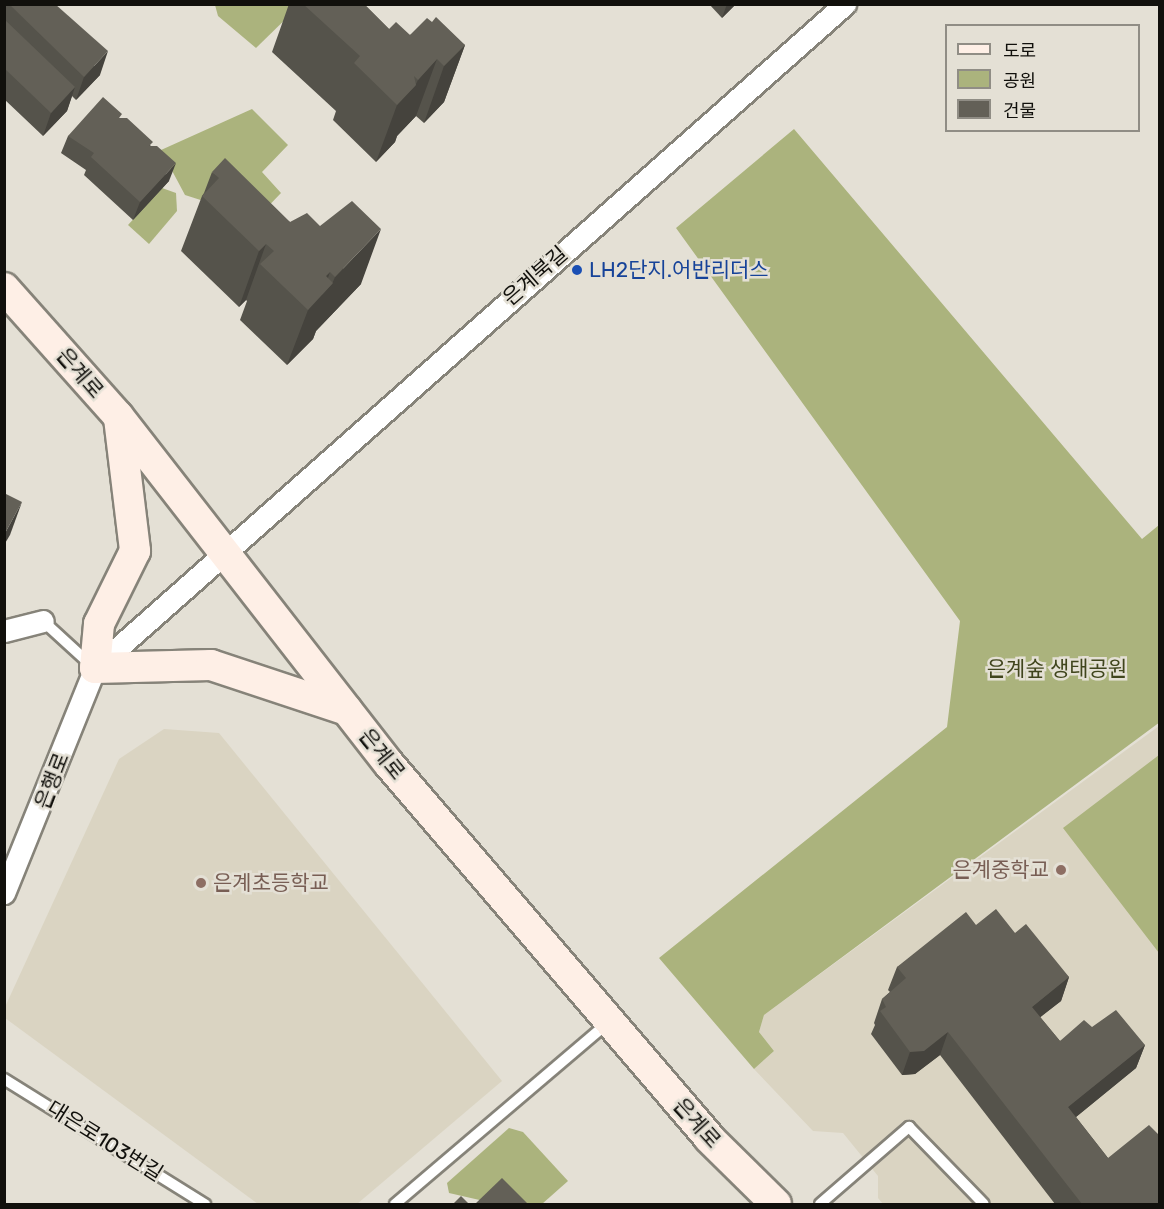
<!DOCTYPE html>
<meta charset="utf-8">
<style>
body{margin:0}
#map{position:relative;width:1164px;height:1209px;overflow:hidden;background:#e4e0d5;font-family:Rubik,"Noto Sans KR",sans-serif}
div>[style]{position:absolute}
.built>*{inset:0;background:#dad4c2}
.green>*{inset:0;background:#abb37d}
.roads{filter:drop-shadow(2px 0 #868379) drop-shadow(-2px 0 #868379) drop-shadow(0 2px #868379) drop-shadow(0 -2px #868379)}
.lane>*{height:10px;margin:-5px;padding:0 5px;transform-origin:5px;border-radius:5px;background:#fff}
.street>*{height:21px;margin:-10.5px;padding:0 10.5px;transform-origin:10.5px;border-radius:10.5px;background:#fff}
.secondary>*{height:30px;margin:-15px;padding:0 15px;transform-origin:15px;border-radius:15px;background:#feefe6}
.wall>*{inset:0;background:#55534b}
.shaded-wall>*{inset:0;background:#45433d}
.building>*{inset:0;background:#636057}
.dots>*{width:16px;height:16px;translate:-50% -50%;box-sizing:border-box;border:3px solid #e4e0d5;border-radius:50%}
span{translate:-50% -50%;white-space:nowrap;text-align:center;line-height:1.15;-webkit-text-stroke:5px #e4e0d5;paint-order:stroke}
.transit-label{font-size:21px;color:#164399}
.left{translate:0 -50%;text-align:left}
.street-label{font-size:21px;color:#11100c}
.park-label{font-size:21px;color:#40451d}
.education-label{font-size:21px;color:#785e54}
.right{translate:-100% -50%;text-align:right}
.frame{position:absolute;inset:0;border:6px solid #11100c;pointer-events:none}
.legend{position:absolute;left:945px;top:24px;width:195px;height:108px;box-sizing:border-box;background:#e4e0d5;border:2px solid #908d85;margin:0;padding:8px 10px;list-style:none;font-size:18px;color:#11100c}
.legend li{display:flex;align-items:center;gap:12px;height:30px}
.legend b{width:30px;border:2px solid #908d85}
</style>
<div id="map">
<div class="built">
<div style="clip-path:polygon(1159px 726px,1159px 1204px,883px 1204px,878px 1198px,878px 1176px,843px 1133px,813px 1131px,754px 1069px,774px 1051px,759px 1032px,764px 1015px)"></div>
<div style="clip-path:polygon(164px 729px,219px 733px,502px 1081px,357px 1204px,258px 1204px,5px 1018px,5px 1007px,119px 759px)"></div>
</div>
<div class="green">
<div style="clip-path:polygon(215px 5px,300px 5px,256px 48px,218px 16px)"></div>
<div style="clip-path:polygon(252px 109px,288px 145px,262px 172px,281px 193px,257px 218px,185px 195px,161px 150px)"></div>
<div style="clip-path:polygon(794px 129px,1142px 539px,1159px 525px,1160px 722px,764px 1015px,759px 1032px,774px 1051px,754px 1069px,659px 958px,947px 727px,960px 621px,676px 228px)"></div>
<div style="clip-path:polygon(162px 188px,176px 193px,177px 211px,149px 244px,128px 225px)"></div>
<div style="clip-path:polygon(1159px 755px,1159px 754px,1159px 953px,1063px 828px)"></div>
<div style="clip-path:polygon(509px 1128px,523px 1132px,568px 1181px,542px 1204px,497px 1204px,449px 1193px,447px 1183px)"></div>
</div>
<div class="roads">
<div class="lane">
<div style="left:43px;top:621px;width:65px;rotate:42.5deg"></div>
<div style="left:4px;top:1079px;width:237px;rotate:31.9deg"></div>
<div style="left:395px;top:1204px;width:281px;rotate:-40.4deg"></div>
<div style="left:820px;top:1204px;width:118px;rotate:-40.9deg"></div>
<div style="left:909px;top:1127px;width:107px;rotate:45.8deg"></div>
</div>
<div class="street">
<div style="left:4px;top:631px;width:40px;rotate:-14.4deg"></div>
<div style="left:4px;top:893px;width:243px;rotate:-68deg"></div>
<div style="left:95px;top:668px;width:1002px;rotate:-41.52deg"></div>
</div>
<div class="secondary">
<div style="left:4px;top:288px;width:171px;rotate:48.3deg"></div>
<div style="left:118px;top:416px;width:441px;rotate:52.1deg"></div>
<div style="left:389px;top:764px;width:492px;rotate:49.4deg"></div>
<div style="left:709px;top:1138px;width:94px;rotate:44.6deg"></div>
<div style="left:119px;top:418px;width:134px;rotate:83.1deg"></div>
<div style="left:135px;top:551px;width:81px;rotate:116.3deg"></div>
<div style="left:99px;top:624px;width:44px;rotate:95.2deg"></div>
<div style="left:95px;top:668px;width:116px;rotate:-1.5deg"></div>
<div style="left:211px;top:665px;width:143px;rotate:18.3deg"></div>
</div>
</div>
<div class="wall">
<div style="clip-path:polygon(4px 4px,55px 4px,100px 75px,76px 100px,72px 96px,67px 111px,43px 136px,4px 99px)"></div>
<div style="clip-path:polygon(289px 4px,364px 4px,389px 29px,410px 35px,432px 22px,465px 45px,444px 102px,424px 123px,416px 116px,397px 136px,395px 142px,376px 162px,333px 120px,336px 111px,272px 52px)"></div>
<div style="clip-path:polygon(709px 4px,736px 4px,722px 18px)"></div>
<div style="clip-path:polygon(121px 118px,151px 146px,169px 181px,133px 220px,84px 175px,86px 170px,61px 153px,68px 136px)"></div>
<div style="clip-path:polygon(212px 172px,290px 222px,361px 284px,316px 331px,313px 339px,287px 365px,240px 320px,247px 301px,246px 300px,239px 307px,181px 251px,202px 196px,204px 193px)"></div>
<div style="clip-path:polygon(976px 925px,1015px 933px,1069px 977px,1061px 1001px,1040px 1017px,1060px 1041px,1092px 1027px,1145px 1045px,1136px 1068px,1076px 1117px,1108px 1158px,1160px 1204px,1055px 1204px,940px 1055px,915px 1074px,902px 1075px,871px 1034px,875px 1025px,874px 1023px,882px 999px,890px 992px,888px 990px,897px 967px)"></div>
</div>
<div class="shaded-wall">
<div style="clip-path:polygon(727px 4px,736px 4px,722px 18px)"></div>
<div style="clip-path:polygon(465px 45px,444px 102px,424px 123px,444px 66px)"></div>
<div style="clip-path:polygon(108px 51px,100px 75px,76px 100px,84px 77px)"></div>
<div style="clip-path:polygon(437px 59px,416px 116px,397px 136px,395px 142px,376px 162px,397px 105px,415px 86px,418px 80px)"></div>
<div style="clip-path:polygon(75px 87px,67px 111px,43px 136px,51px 113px)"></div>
<div style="clip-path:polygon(176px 163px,169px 181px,133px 220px,140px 202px)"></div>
<div style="clip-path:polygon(381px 229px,361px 284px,316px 331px,313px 339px,287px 365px,308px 310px,326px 276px,330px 272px,322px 295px,332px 284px,335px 277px)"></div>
<div style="clip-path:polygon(266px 244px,246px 300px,239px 307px,259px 251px)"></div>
<div style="clip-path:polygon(22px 502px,10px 535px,4px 545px,4px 535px)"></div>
<div style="clip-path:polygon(1069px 977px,1061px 1001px,1024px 1030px,1032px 1007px)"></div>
<div style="clip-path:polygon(948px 1032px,940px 1055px,915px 1074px,902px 1075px,910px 1052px)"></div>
<div style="clip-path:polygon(1145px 1045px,1136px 1068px,1060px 1130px,1068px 1107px)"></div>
</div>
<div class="building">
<div style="clip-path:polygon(9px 4px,55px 4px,108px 51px,84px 77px)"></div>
<div style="clip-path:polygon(303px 4px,364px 4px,389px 29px,396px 22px,410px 35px,427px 18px,432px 22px,436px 17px,465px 45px,444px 66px,437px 59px,418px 80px,414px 76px,416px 85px,397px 105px,354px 63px,360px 56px)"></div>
<div style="clip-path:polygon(4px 19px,75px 87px,51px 113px,4px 68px)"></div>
<div style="clip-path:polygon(103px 97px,122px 114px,119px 118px,127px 118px,153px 142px,149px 146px,157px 146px,176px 163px,140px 202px,91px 157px,94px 153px,68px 136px)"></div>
<div style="clip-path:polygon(225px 158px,290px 222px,307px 213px,320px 226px,352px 201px,381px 229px,335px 277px,330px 272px,326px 276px,333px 283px,308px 310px,260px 264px,274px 251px,266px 244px,259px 251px,202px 196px,219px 178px,212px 172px)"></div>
<div style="clip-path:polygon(4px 493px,22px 502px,4px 535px)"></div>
<div style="clip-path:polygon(996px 909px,1015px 933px,1026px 924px,1069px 977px,1032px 1007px,1060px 1041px,1084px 1020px,1092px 1027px,1116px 1010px,1145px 1045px,1068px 1107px,1108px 1158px,1149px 1125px,1160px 1136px,1160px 1204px,1082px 1204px,948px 1032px,924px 1051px,910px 1052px,880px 1011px,886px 1007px,882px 999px,906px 978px,897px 967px,966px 912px,976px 925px)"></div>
<div style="clip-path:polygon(502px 1178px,528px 1204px,475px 1204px)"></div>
<div style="clip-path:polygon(461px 1196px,469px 1204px,453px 1204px)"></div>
</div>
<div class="dots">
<div style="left:577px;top:270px;background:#1a4fb4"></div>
<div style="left:1061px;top:870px;background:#8d6e63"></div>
<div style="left:201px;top:883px;background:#8d6e63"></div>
</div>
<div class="transit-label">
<span class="left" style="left:589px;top:270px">LH2단지.어반리더스</span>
</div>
<div class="street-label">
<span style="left:535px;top:276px;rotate:-41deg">은계북길</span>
<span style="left:80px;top:373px;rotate:49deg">은계로</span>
<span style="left:382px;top:754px;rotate:51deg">은계로</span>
<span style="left:52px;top:781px;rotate:-69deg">은행로</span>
<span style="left:697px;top:1123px;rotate:48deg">은계로</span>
<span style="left:105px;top:1141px;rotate:32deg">대은로103번길</span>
</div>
<div class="park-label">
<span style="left:1057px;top:669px">은계숲 생태공원</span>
</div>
<div class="education-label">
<span class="right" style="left:1049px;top:870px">은계중학교</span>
<span class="left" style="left:213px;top:883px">은계초등학교</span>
</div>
<div class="frame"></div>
<ul class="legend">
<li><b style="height:8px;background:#feefe6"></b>도로</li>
<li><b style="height:16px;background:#abb37d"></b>공원</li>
<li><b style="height:16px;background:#636057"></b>건물</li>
</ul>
</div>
